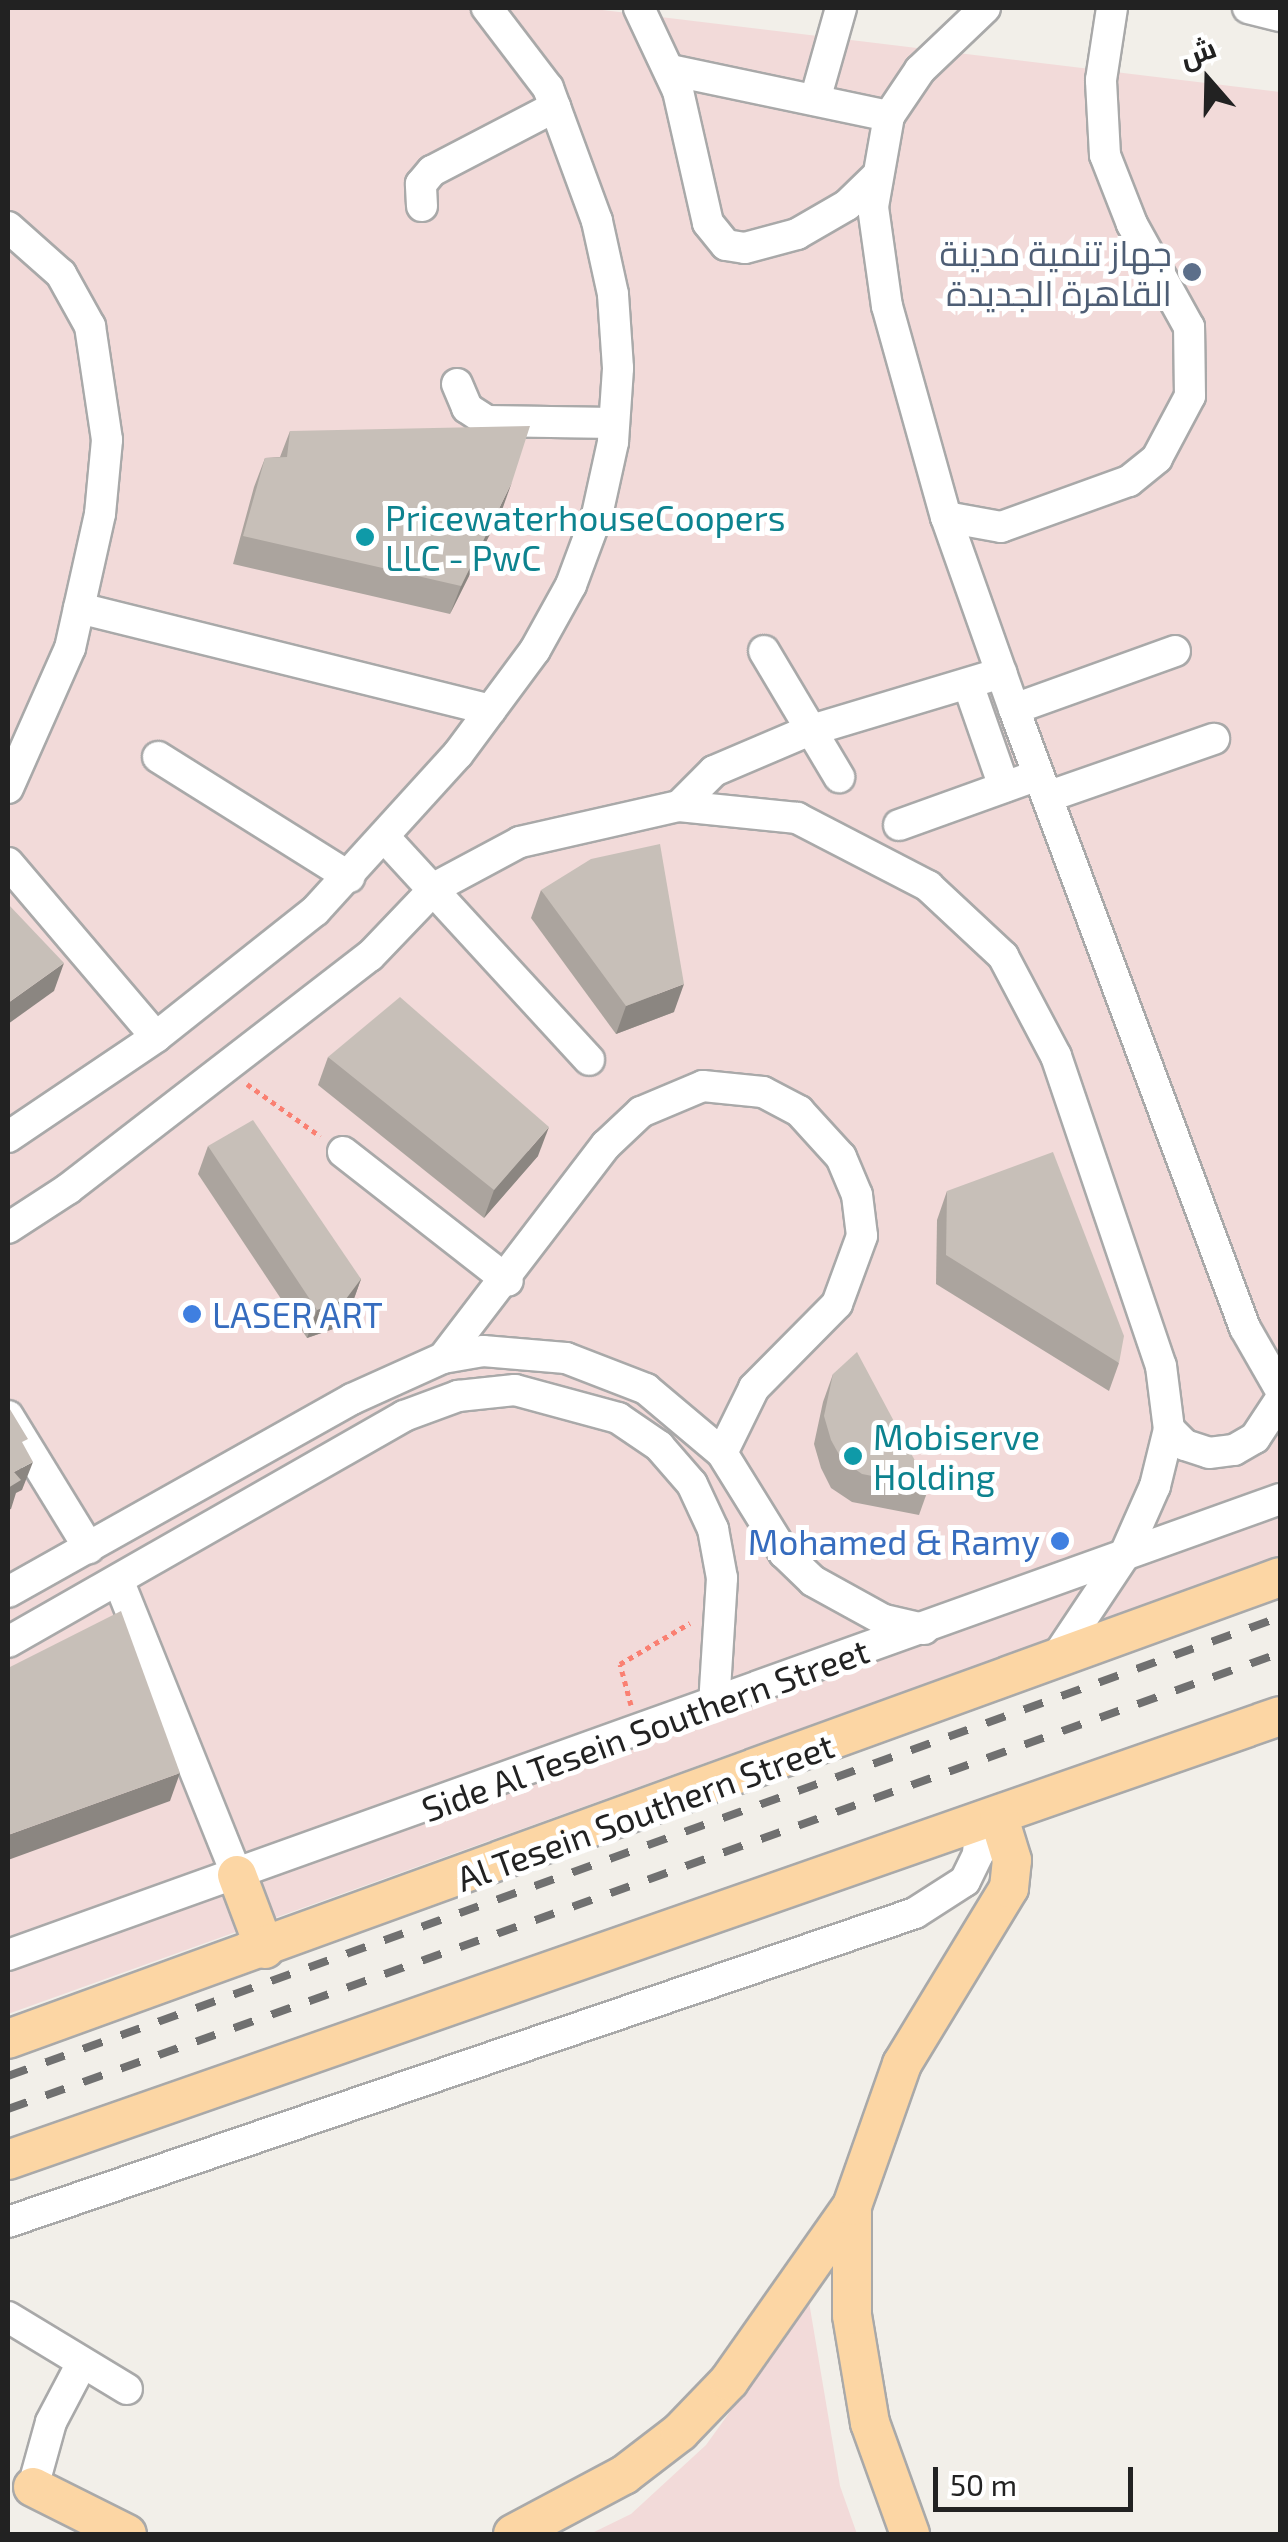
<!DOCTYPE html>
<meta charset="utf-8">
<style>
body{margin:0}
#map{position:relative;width:1288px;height:2542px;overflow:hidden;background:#f2efe9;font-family:"Exo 2",Cairo,sans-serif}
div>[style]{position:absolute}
.commercial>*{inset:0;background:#f2dad9}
.path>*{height:5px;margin-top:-2.5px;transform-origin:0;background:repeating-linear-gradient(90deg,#fa8072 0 5px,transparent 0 10px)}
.roads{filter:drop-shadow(2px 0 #a9a9a9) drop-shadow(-2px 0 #a9a9a9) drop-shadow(0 2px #a9a9a9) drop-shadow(0 -2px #a9a9a9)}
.minor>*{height:30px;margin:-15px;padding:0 15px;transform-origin:15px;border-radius:15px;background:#fff}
.major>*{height:38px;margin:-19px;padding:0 19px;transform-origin:19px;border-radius:19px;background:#fcd6a4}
.rail>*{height:8px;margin-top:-4px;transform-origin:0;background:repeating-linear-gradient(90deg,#707070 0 20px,transparent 0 40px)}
.wall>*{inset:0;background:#aba49e}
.shaded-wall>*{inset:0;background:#8b8681}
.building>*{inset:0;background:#c7bfb8}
.dots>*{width:28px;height:28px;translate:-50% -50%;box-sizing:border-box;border:5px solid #fff;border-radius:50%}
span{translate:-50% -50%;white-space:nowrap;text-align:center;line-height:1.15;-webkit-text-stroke:10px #fff;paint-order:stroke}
.service-label{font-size:35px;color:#4e5e75}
.right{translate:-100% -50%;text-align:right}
.culture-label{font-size:35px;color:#0d838f}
.left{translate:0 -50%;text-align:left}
.shop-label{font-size:35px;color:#366cbe}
.street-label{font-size:35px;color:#222}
.frame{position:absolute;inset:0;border:10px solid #222;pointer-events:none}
.north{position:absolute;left:1158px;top:30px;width:100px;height:100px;-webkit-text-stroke:8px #fff;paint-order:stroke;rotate:340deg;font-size:28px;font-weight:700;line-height:40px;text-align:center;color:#222}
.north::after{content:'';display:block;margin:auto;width:35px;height:45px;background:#222;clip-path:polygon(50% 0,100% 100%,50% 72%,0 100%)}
.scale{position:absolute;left:933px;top:2467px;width:200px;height:45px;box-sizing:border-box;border:5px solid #222;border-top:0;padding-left:12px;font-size:30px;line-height:35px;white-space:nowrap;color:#222;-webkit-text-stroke:8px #fff;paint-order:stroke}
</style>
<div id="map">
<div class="commercial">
<div style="clip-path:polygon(8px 8px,586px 8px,1280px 92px,1280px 1556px,8px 2014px)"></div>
<div style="clip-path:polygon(809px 2302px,840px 2486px,857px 2534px,590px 2534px,631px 2514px,706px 2445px)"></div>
</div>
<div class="path">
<div style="left:247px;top:1084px;width:90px;rotate:35.5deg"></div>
<div style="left:631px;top:1705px;width:42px;rotate:-105deg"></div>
<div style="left:620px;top:1664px;width:81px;rotate:-30.4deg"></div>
</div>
<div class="roads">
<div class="minor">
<div style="left:639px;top:8px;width:92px;rotate:64.8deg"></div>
<div style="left:678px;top:91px;width:135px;rotate:77.2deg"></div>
<div style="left:708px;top:223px;width:28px;rotate:51deg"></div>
<div style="left:726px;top:245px;width:19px;rotate:9deg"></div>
<div style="left:745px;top:248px;width:54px;rotate:-15.1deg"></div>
<div style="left:797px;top:234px;width:58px;rotate:-30.1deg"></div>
<div style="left:847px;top:205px;width:39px;rotate:-44deg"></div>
<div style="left:985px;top:8px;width:90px;rotate:136.4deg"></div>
<div style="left:920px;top:70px;width:55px;rotate:124deg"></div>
<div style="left:889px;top:116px;width:92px;rotate:100deg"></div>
<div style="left:873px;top:207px;width:100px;rotate:82deg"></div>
<div style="left:887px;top:306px;width:219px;rotate:74.4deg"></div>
<div style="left:946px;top:517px;width:204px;rotate:70.5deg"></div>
<div style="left:1014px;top:709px;width:661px;rotate:69.54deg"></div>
<div style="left:1245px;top:1328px;width:70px;rotate:60.2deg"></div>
<div style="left:1248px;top:8px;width:33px;rotate:14deg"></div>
<div style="left:670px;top:70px;width:224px;rotate:11.9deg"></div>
<div style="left:815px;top:100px;width:96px;rotate:-74.2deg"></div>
<div style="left:422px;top:206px;width:22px;rotate:-93deg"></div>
<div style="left:421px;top:184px;width:17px;rotate:-50deg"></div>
<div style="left:432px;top:171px;width:139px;rotate:-27.5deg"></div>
<div style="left:8px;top:227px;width:71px;rotate:41.6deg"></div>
<div style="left:61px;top:274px;width:60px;rotate:60.9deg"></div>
<div style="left:90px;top:326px;width:115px;rotate:81.5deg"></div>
<div style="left:107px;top:440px;width:74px;rotate:95.4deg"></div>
<div style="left:100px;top:514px;width:137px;rotate:102.6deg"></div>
<div style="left:70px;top:648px;width:153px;rotate:113.9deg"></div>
<div style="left:457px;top:384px;width:26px;rotate:67deg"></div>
<div style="left:467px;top:408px;width:24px;rotate:33deg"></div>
<div style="left:487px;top:421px;width:127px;rotate:0.9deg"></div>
<div style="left:946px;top:517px;width:56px;rotate:10.3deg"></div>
<div style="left:1001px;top:527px;width:136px;rotate:-19.8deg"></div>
<div style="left:1129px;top:481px;width:36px;rotate:-39deg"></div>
<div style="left:1157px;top:458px;width:70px;rotate:-62deg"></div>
<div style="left:1190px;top:396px;width:69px;rotate:-90.8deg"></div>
<div style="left:1189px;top:327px;width:118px;rotate:-119deg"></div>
<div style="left:1132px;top:224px;width:74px;rotate:-111.4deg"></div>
<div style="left:1105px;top:155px;width:75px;rotate:-93.1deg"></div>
<div style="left:1101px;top:80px;width:73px;rotate:-81.3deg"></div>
<div style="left:79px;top:608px;width:424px;rotate:13.9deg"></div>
<div style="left:764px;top:651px;width:147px;rotate:59.2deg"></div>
<div style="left:968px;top:684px;width:109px;rotate:70.7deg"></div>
<div style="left:1014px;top:709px;width:171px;rotate:-19.8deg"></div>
<div style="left:158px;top:757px;width:226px;rotate:32.1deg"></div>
<div style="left:1047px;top:797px;width:177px;rotate:-19.2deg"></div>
<div style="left:679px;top:806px;width:49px;rotate:-45deg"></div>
<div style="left:714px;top:771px;width:102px;rotate:-23.1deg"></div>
<div style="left:808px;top:731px;width:202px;rotate:-16.7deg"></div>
<div style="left:899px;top:825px;width:148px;rotate:-19.8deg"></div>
<div style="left:386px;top:839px;width:300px;rotate:47.4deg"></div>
<div style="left:8px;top:863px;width:228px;rotate:49.6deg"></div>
<div style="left:8px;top:1137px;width:179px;rotate:-34deg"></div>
<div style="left:156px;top:1037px;width:203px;rotate:-38.4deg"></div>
<div style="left:315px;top:911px;width:212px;rotate:-47.7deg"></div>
<div style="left:458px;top:754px;width:129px;rotate:-53.5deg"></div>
<div style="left:535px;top:650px;width:74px;rotate:-61deg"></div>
<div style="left:571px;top:585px;width:75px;rotate:-69.6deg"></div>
<div style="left:597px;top:515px;width:75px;rotate:-77.6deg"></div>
<div style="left:613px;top:442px;width:74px;rotate:-86.1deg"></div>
<div style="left:618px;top:368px;width:74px;rotate:-93.9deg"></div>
<div style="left:613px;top:294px;width:75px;rotate:-102.4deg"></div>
<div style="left:597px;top:221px;width:142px;rotate:-110.2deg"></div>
<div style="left:548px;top:88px;width:101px;rotate:-127.3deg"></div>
<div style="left:343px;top:1152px;width:209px;rotate:38deg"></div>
<div style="left:8px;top:1228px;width:72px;rotate:-33deg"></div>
<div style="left:68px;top:1189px;width:381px;rotate:-37.7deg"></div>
<div style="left:370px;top:956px;width:95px;rotate:-46.3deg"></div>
<div style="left:436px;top:887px;width:95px;rotate:-28.2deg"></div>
<div style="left:520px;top:842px;width:163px;rotate:-12.8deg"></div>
<div style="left:679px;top:806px;width:119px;rotate:5.8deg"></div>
<div style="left:797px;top:818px;width:148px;rotate:27.4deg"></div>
<div style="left:928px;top:886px;width:103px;rotate:43deg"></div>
<div style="left:1003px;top:956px;width:113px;rotate:62.1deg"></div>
<div style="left:1056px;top:1056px;width:327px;rotate:71.3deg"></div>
<div style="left:1161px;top:1366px;width:64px;rotate:82.8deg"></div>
<div style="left:1169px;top:1429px;width:59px;rotate:103.8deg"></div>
<div style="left:1155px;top:1486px;width:77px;rotate:113.9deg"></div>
<div style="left:1124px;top:1556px;width:126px;rotate:123.7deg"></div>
<div style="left:443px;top:1358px;width:268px;rotate:-52.6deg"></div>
<div style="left:606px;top:1145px;width:48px;rotate:-43.3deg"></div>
<div style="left:641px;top:1112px;width:67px;rotate:-22.8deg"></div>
<div style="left:703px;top:1086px;width:60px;rotate:5.7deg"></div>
<div style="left:763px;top:1092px;width:41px;rotate:27.8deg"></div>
<div style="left:799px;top:1111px;width:62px;rotate:47.6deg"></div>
<div style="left:841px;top:1157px;width:41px;rotate:67.2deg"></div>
<div style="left:857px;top:1195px;width:41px;rotate:83deg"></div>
<div style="left:862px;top:1236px;width:72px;rotate:110.2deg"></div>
<div style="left:837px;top:1304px;width:118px;rotate:134.7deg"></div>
<div style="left:754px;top:1388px;width:72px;rotate:116.2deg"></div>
<div style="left:8px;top:1416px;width:155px;rotate:58.5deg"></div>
<div style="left:1169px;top:1429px;width:23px;rotate:45deg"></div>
<div style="left:1185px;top:1445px;width:25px;rotate:18deg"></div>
<div style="left:1209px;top:1453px;width:25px;rotate:-7deg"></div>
<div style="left:1234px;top:1450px;width:24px;rotate:-30deg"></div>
<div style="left:1255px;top:1438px;width:45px;rotate:-56.7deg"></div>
<div style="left:119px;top:1582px;width:316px;rotate:68.1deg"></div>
<div style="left:8px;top:1592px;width:394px;rotate:-29.3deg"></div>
<div style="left:352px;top:1399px;width:100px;rotate:-24.3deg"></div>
<div style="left:443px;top:1358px;width:41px;rotate:-9.9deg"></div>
<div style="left:483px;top:1351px;width:83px;rotate:4.8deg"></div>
<div style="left:566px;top:1358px;width:86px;rotate:21.2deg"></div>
<div style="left:646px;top:1389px;width:99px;rotate:40.1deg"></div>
<div style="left:722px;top:1453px;width:118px;rotate:58.2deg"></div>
<div style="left:784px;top:1553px;width:40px;rotate:44deg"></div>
<div style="left:813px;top:1581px;width:81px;rotate:28.8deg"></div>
<div style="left:884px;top:1620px;width:41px;rotate:12.7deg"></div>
<div style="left:8px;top:1642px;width:456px;rotate:-29.7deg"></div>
<div style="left:404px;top:1416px;width:58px;rotate:-20.3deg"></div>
<div style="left:458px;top:1396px;width:57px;rotate:-6deg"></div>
<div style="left:515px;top:1390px;width:107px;rotate:15.2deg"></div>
<div style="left:618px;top:1418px;width:50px;rotate:34.3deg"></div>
<div style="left:659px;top:1446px;width:50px;rotate:49deg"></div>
<div style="left:692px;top:1484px;width:50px;rotate:65deg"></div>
<div style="left:713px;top:1529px;width:50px;rotate:79.6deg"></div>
<div style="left:722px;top:1578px;width:126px;rotate:93.6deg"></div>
<div style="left:8px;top:1955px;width:1351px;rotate:-19.72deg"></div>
<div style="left:8px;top:2222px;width:958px;rotate:-18.81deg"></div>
<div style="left:915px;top:1913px;width:59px;rotate:-32.6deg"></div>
<div style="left:965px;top:1881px;width:30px;rotate:-64deg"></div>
<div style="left:978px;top:1854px;width:30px;rotate:-86deg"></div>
<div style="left:8px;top:2317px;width:139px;rotate:31.2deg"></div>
<div style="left:33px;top:2487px;width:67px;rotate:-74.5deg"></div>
<div style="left:51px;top:2422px;width:67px;rotate:-62.3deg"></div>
</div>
<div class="major">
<div style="left:237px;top:1875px;width:79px;rotate:69.3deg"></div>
<div style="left:8px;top:2039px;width:1353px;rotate:-19.96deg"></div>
<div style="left:8px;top:2160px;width:1347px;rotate:-19.24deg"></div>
<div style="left:33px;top:2487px;width:105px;rotate:26.6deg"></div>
<div style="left:513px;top:2534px;width:126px;rotate:-28deg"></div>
<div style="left:624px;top:2475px;width:71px;rotate:-37.5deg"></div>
<div style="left:680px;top:2432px;width:71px;rotate:-46.1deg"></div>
<div style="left:729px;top:2381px;width:214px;rotate:-54.9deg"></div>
<div style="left:910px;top:2534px;width:118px;rotate:-109.8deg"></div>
<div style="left:870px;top:2423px;width:109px;rotate:-99.5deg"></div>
<div style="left:852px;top:2315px;width:109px;rotate:-90deg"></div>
<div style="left:852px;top:2206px;width:151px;rotate:-70.6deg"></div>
<div style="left:902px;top:2064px;width:206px;rotate:-58.7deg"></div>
<div style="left:1009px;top:1888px;width:28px;rotate:-84deg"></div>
<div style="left:1012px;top:1860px;width:44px;rotate:-107.2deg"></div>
</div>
</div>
<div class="rail">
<div style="left:8px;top:2076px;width:1352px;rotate:-19.84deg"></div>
<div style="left:8px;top:2109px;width:1351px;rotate:-19.72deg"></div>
</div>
<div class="wall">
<div style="clip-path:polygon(290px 431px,502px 510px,450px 614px,233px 564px,254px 487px,265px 458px,280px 457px)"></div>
<div style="clip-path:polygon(541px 890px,674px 1012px,616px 1034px,531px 918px)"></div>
<div style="clip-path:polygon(328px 1057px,538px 1156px,484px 1218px,318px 1085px)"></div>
<div style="clip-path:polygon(208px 1146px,361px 1279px,351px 1307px,336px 1328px,307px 1338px,198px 1174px)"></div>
<div style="clip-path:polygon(947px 1191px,1119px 1363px,1109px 1391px,936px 1284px,937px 1220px)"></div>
<div style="clip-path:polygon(833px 1374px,929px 1487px,919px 1515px,852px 1502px,831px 1488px,821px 1468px,814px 1444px,823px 1402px)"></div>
</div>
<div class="shaded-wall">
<div style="clip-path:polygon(512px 482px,502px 510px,450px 614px,461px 586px)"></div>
<div style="clip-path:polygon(64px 963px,54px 991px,8px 1024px,8px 1003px)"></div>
<div style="clip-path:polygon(684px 984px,674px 1012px,616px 1034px,626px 1006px)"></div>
<div style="clip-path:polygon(549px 1127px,538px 1156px,484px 1218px,494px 1190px)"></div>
<div style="clip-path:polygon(361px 1279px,351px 1307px,336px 1328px,307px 1338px,317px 1310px)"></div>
<div style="clip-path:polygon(33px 1462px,22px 1490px,16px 1493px,11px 1509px,8px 1510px,8px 1488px,14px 1472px)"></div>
<div style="clip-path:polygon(180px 1773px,170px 1801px,8px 1860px,8px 1835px)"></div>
</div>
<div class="building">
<div style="clip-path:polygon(530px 426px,512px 482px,461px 586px,243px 536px,265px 458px,287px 457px,290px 431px)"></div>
<div style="clip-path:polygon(660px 844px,684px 984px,626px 1006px,541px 890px,591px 859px)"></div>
<div style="clip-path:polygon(8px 904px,64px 963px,8px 1003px)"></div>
<div style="clip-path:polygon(400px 997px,549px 1127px,494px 1190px,328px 1057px)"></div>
<div style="clip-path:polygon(253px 1120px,361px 1279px,346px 1299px,317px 1310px,208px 1146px)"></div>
<div style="clip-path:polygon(1053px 1152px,1124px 1336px,1119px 1363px,946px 1255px,947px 1191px)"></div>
<div style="clip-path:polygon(857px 1352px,929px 1487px,862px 1474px,842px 1460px,831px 1440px,824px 1416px,833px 1374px)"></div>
<div style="clip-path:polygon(8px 1406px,28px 1439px,22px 1442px,33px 1462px,14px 1472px,21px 1480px,8px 1488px)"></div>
<div style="clip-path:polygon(121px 1611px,180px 1773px,8px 1835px,8px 1668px)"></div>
</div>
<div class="dots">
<div style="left:1192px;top:272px;background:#5c6f8a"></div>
<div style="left:365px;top:537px;background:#0f9aa8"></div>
<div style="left:192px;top:1314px;background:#3f7fe0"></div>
<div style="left:853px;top:1456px;background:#0f9aa8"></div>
<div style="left:1060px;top:1541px;background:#3f7fe0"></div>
</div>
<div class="service-label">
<span class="right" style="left:1172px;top:272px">جهاز تنمية مدينة<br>القاهرة الجديدة</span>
</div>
<div class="culture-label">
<span class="left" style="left:385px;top:537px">PricewaterhouseCoopers<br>LLC - PwC</span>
<span class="left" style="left:873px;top:1456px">Mobiserve<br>Holding</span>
</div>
<div class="shop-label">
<span class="left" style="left:212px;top:1314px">LASER ART</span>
<span class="right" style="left:1040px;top:1541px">Mohamed &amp; Ramy</span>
</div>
<div class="street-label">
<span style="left:645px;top:1729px;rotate:-20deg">Side Al Tesein Southern Street</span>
<span style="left:645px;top:1811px;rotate:-20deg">Al Tesein Southern Street</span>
</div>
<div class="frame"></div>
<div class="north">ش</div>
<div class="scale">50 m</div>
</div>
